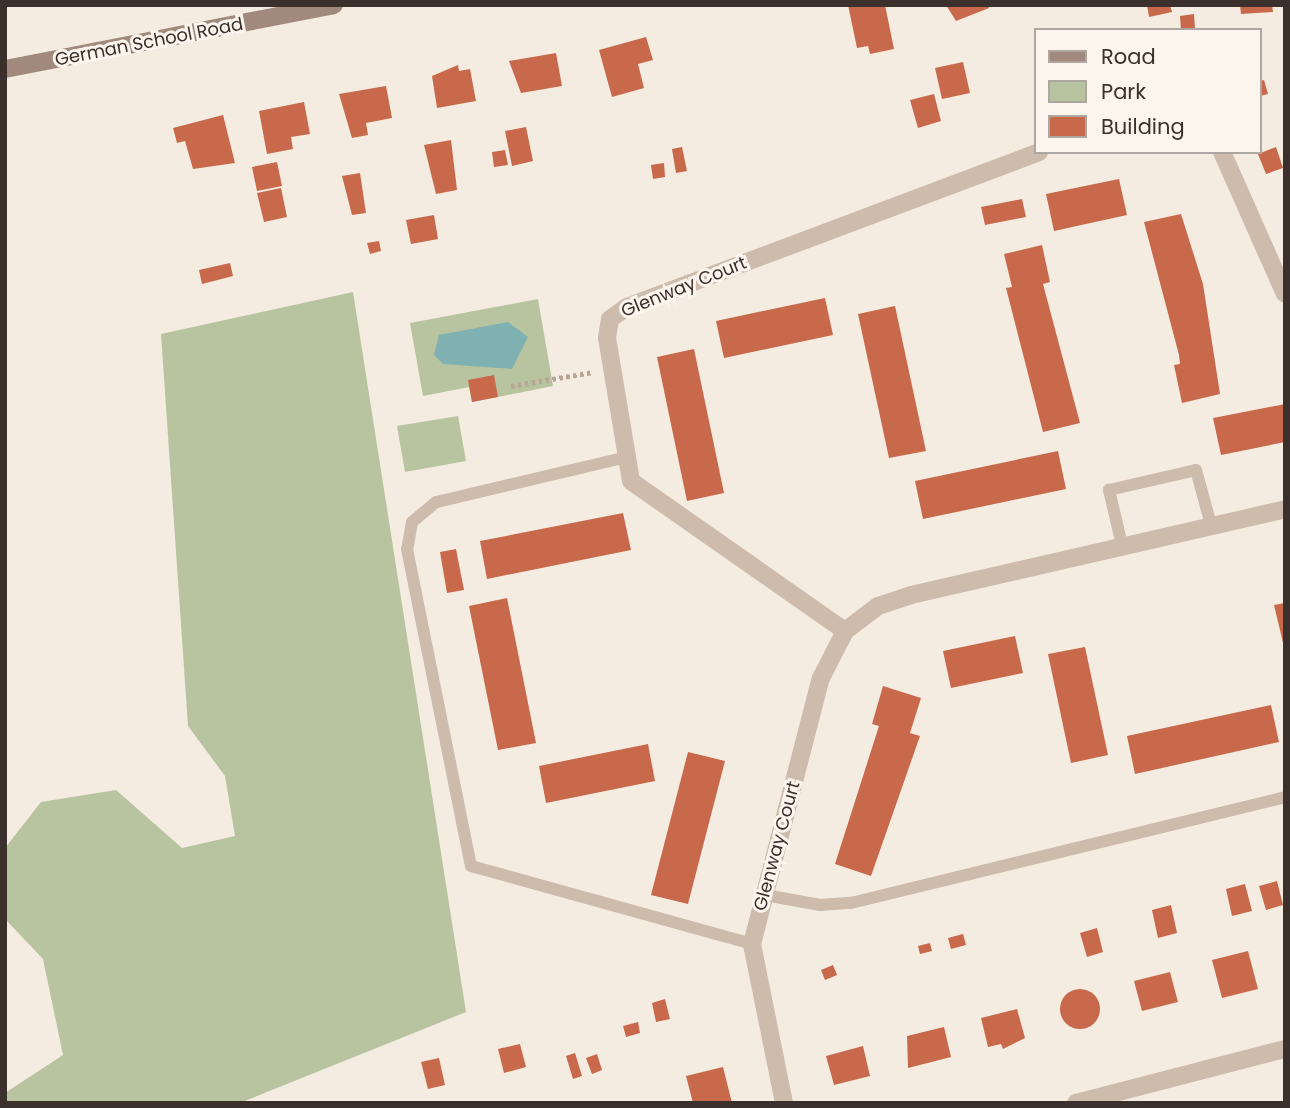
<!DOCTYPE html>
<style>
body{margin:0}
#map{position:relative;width:1290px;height:1108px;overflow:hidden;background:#f4ebe1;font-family:Poppins,sans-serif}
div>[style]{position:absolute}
.green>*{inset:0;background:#b8c4a0}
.water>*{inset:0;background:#7fb0b2}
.building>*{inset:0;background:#c8694b}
.round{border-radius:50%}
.path>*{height:4.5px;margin-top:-2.25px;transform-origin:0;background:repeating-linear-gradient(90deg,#b9a596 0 3.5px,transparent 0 7px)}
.lane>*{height:12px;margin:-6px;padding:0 6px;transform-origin:6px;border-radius:6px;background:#cdbbac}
.street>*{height:18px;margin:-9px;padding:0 9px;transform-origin:9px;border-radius:9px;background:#cdbbac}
.secondary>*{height:18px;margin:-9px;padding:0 9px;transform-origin:9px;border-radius:9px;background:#a18a7d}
span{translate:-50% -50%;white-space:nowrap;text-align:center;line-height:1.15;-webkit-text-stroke:6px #fbf5ee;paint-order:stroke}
.street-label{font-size:18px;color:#3b302b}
.frame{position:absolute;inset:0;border:7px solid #3b302b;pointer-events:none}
.legend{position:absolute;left:1034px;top:28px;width:228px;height:126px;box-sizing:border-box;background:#fbf5ee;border:2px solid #aea6a0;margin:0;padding:9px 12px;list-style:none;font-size:21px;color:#3b302b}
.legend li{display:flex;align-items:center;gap:14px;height:35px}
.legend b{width:35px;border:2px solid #aea6a0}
</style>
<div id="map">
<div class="green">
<div style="clip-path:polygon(353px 292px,466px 1012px,240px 1103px,5px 1103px,5px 1093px,63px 1055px,43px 959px,5px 919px,5px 848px,41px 802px,116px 790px,182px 848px,235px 836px,225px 776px,188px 726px,161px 334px)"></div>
<div style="clip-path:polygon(538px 299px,553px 386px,472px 402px,469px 387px,423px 396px,410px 323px)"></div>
<div style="clip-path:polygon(458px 416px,466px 461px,405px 472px,397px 426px)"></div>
</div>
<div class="water">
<div style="clip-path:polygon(508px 322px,528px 337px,512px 369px,443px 364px,434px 355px,439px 335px)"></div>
</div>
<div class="building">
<div style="clip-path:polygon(848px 5px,885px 5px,894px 49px,870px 54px,868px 46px,857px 48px)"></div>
<div style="clip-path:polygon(946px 5px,988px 5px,989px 8px,956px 21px)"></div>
<div style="clip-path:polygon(1147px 5px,1170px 5px,1172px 12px,1149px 17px)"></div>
<div style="clip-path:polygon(1240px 5px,1272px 5px,1273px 12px,1241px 14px)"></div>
<div style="clip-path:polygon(1194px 14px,1195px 29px,1181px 30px,1180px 16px)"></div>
<div style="clip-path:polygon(646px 37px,653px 60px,638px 64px,644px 88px,612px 97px,599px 50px)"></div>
<div style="clip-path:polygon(556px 53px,562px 86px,521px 93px,509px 61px)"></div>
<div style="clip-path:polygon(963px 62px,970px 93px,942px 99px,935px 68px)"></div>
<div style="clip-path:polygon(458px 65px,459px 71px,470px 69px,476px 101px,437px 108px,432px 76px)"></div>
<div style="clip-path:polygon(1264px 80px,1268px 94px,1260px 96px,1260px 81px)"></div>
<div style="clip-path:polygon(386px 86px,392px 118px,366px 123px,368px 135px,352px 138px,339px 94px)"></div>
<div style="clip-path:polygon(934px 94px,941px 121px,918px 128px,910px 100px)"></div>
<div style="clip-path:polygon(304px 102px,310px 134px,291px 137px,293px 149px,267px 154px,259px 111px)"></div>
<div style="clip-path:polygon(223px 115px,235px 163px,193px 169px,185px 141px,177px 143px,173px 128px)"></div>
<div style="clip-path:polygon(526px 127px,533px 161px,512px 166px,505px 131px)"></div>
<div style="clip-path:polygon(451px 140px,457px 190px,436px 194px,424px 145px)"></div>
<div style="clip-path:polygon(682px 147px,687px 171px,676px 173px,672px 149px)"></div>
<div style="clip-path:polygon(1276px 147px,1283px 168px,1266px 174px,1258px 154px)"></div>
<div style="clip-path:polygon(505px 150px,508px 165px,494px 167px,492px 152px)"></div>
<div style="clip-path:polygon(277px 162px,282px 186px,257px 191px,252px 167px)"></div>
<div style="clip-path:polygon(664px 163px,665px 177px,653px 179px,651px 165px)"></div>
<div style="clip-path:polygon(360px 173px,366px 213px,352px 215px,342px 176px)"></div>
<div style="clip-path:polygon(1119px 179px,1127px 215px,1054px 231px,1046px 194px)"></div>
<div style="clip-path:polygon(281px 188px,287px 217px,264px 222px,257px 193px)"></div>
<div style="clip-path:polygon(1022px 199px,1026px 217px,985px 225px,981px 207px)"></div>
<div style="clip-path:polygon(1181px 214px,1203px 284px,1220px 394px,1182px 403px,1174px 365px,1180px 364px,1179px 355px,1144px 222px)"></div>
<div style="clip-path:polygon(434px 215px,438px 239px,411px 244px,406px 220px)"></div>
<div style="clip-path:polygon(379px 241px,381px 251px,370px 254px,367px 243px)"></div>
<div style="clip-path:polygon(1042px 245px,1050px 282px,1043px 284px,1080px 423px,1043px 432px,1006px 288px,1012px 287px,1004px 254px)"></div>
<div style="clip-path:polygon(230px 263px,233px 276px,202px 284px,199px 270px)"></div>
<div style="clip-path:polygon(825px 298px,833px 335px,724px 358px,716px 321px)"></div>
<div style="clip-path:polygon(895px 306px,926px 451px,889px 458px,858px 314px)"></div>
<div style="clip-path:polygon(694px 349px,724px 493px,687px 501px,657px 357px)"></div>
<div style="clip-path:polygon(494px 375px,498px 397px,472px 402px,468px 380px)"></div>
<div style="clip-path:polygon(1285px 404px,1285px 442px,1221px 455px,1213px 418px)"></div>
<div style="clip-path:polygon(1058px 451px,1066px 489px,923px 519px,915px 481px)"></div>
<div style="clip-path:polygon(623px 513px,631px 550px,487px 579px,480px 541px)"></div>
<div style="clip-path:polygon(456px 549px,464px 590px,447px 593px,440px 552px)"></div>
<div style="clip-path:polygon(507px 598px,536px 743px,498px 750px,469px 606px)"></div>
<div style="clip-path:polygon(1285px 603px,1285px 647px,1284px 647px,1274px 605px)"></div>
<div style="clip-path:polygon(1015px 636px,1023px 673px,951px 688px,943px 651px)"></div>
<div style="clip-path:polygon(1085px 647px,1108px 755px,1071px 763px,1048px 654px)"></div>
<div style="clip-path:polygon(883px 686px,921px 698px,910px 733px,920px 736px,871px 876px,835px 864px,879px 726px,872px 724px)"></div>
<div style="clip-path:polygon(1271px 705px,1279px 742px,1135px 774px,1127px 736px)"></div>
<div style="clip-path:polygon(648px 744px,655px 781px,546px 803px,539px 766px)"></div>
<div style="clip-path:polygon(688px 752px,725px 761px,688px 904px,651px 895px)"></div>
<div style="clip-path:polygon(1277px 881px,1283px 905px,1266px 910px,1259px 886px)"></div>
<div style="clip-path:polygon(1245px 884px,1252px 911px,1232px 916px,1226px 889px)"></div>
<div style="clip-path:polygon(1171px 905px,1177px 933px,1158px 938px,1152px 910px)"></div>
<div style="clip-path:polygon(1097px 928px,1103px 952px,1087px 957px,1080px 933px)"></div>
<div style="clip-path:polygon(963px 934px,966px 945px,951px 949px,948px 938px)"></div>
<div style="clip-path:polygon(930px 943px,932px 951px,920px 954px,918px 946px)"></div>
<div style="clip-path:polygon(1248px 951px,1258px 989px,1222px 998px,1212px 960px)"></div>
<div style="clip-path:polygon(833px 965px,837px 975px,825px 980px,821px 970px)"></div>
<div style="clip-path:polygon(1170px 972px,1178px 1002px,1142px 1011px,1134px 981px)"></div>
<div class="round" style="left:1060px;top:989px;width:40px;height:40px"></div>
<div style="clip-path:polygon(665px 999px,670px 1019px,656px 1022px,652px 1003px)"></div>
<div style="clip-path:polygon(1017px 1009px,1025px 1038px,1003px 1049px,1001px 1044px,988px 1047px,981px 1018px)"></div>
<div style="clip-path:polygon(638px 1022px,640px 1033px,626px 1037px,623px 1026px)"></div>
<div style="clip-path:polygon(944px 1027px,951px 1057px,908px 1068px,907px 1036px)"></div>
<div style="clip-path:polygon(520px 1044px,526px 1067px,504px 1073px,498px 1049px)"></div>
<div style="clip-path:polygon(863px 1046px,870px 1076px,834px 1085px,826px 1056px)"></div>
<div style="clip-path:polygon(575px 1053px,582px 1076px,573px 1079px,566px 1056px)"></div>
<div style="clip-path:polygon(597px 1054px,602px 1070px,592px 1074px,586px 1058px)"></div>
<div style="clip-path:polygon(439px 1058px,445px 1085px,428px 1089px,421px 1062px)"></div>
<div style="clip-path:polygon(723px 1067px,732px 1103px,693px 1103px,686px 1076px)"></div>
</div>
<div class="path">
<div style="left:511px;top:386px;width:83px;rotate:-9.7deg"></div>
</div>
<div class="lane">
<div style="left:627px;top:457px;width:196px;rotate:166.7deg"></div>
<div style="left:436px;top:502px;width:31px;rotate:140deg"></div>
<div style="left:412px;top:522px;width:27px;rotate:100deg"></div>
<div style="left:407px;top:549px;width:323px;rotate:78.6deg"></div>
<div style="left:471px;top:866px;width:292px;rotate:15.5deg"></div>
<div style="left:1122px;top:545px;width:57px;rotate:-103.3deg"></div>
<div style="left:1109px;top:490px;width:89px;rotate:-12.9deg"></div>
<div style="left:1196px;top:470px;width:57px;rotate:74.7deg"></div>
<div style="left:765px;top:895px;width:56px;rotate:10.3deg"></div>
<div style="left:820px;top:905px;width:31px;rotate:-4deg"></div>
<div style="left:851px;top:903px;width:447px;rotate:-13.7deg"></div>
</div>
<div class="street">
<div style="left:1222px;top:152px;width:155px;rotate:66.1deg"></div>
<div style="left:845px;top:631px;width:261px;rotate:-145deg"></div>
<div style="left:631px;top:481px;width:145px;rotate:-99.5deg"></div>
<div style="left:607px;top:338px;width:19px;rotate:-81deg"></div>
<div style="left:610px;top:319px;width:21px;rotate:-35deg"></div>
<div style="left:627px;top:307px;width:440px;rotate:-20.6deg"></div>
<div style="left:784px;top:1103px;width:162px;rotate:-101.4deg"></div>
<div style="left:752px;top:944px;width:275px;rotate:-75.5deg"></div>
<div style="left:821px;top:678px;width:53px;rotate:-62.9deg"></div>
<div style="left:845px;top:631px;width:41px;rotate:-37.1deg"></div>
<div style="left:878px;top:606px;width:35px;rotate:-18deg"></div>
<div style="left:911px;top:595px;width:384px;rotate:-12.9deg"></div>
<div style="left:1076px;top:1103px;width:216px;rotate:-14.5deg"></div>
</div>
<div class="secondary">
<div style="left:5px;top:69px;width:335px;rotate:-11deg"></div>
</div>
<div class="street-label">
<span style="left:149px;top:42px;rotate:-11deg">German School Road</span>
<span style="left:684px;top:287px;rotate:-22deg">Glenway Court</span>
<span style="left:777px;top:846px;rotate:-75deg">Glenway Court</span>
</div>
<div class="frame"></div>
<ul class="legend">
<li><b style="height:9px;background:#a18a7d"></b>Road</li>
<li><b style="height:19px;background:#b8c4a0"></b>Park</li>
<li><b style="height:19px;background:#c8694b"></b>Building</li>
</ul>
</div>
